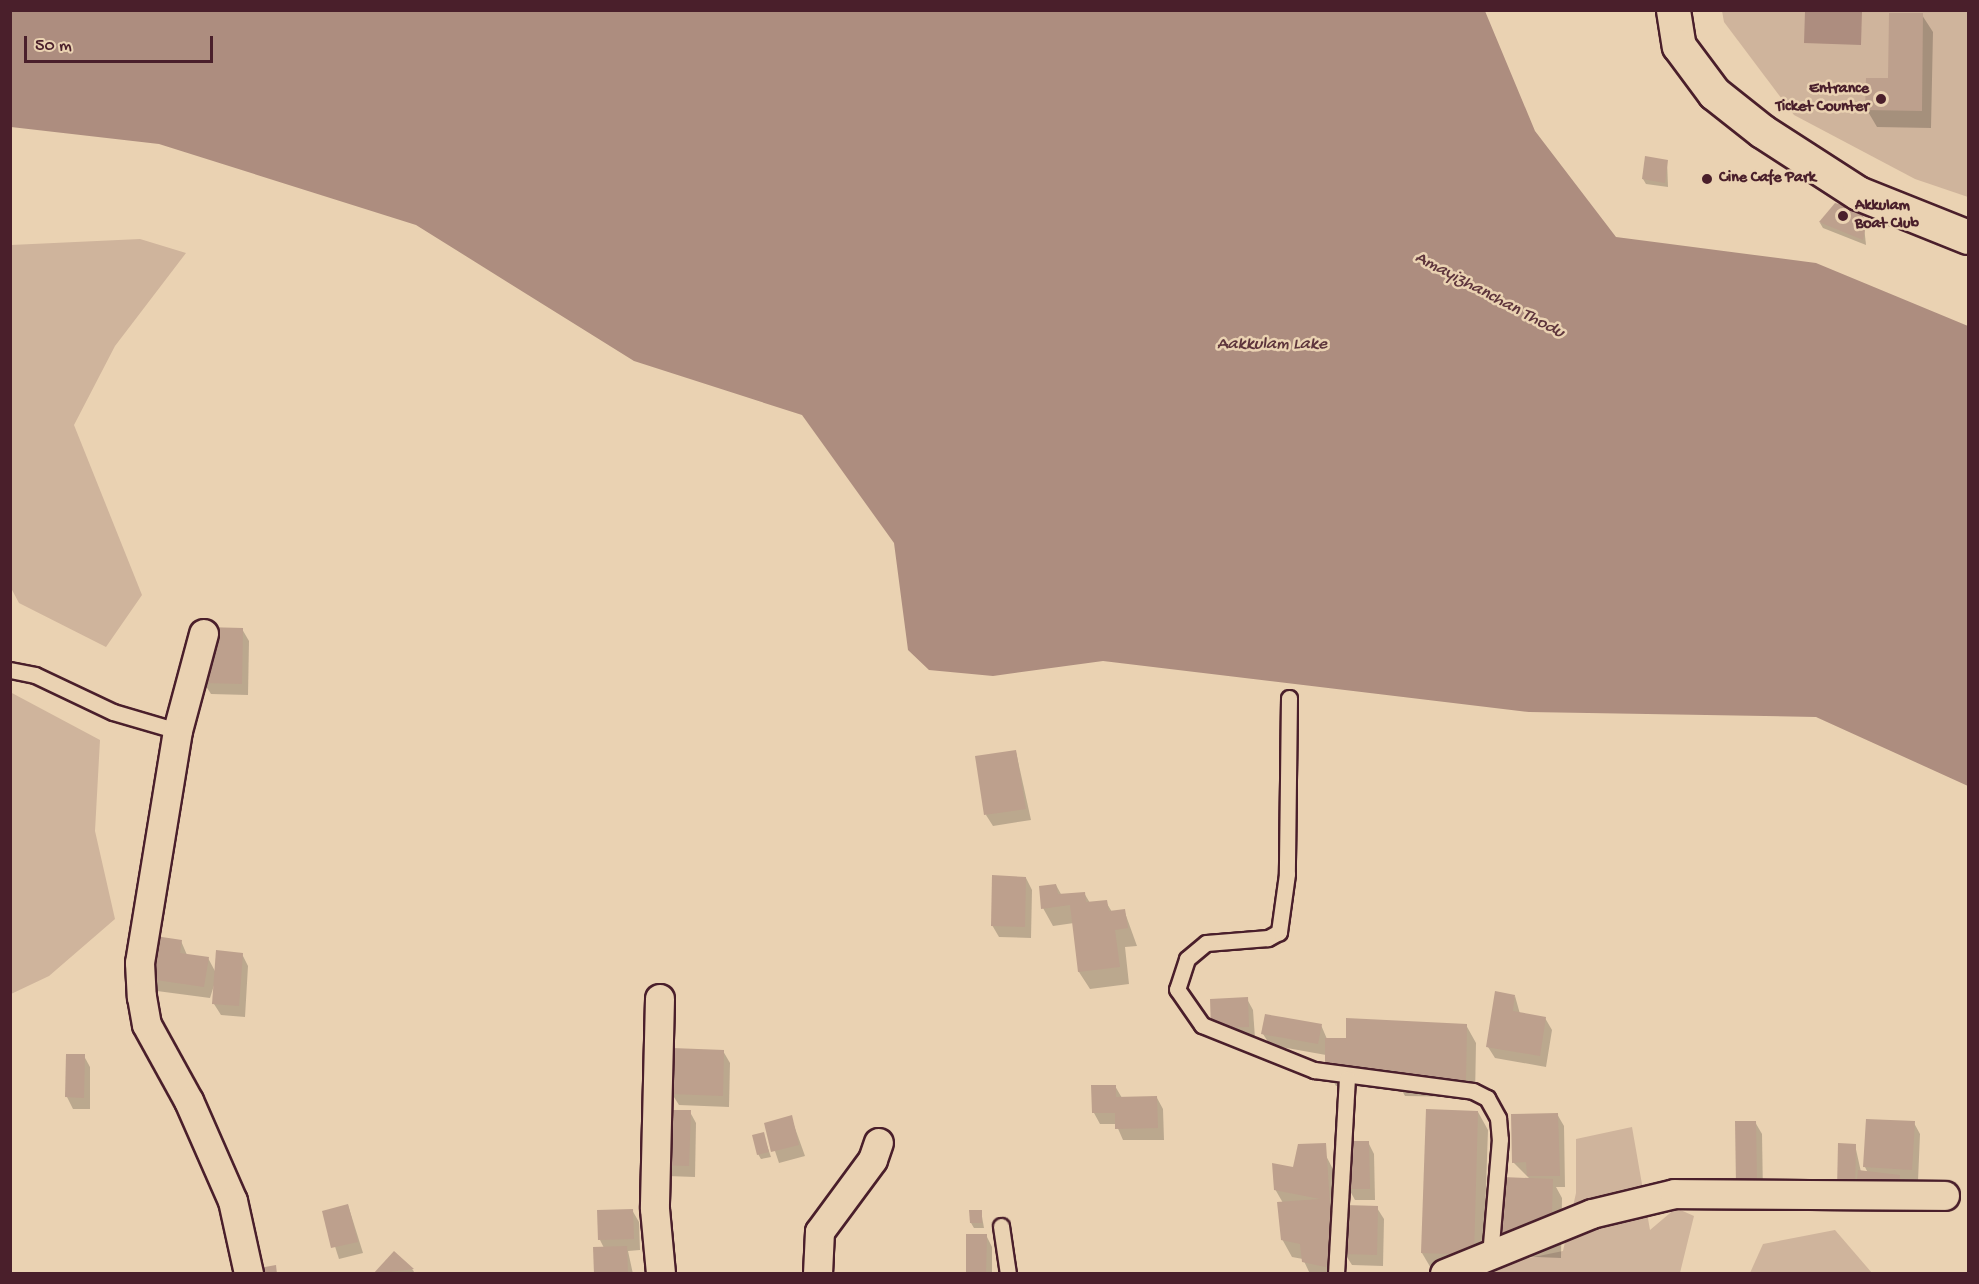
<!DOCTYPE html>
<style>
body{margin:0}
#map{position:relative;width:1979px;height:1284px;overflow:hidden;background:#ead2b2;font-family:"Gochi Hand",sans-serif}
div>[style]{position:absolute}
.green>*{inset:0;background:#cfb49c}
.water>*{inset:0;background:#ad8d7f}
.shadow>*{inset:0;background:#0003}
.building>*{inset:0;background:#bda08d}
.roads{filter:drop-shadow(2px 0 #4a1f2b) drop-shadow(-2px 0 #4a1f2b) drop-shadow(0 2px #4a1f2b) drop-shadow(0 -2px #4a1f2b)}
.lane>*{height:15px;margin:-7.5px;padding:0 7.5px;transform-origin:7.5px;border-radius:7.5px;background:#ead2b2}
.street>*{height:28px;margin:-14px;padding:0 14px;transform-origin:14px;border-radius:14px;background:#ead2b2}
.secondary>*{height:33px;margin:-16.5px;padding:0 16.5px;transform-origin:16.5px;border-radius:16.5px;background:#ead2b2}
.dots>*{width:16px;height:16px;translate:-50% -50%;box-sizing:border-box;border:3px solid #ead2b2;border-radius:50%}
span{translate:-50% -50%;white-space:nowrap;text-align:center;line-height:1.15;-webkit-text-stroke:5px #ead2b2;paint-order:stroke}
.poi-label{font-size:16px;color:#4a1f2b;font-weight:700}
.right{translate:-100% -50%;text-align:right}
.left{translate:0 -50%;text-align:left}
.water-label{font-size:18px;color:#5e353c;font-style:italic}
.frame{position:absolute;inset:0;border:12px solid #4a1f2b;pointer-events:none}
.scale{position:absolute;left:24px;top:36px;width:189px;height:27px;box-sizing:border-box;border:3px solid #4a1f2b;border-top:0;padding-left:8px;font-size:18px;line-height:21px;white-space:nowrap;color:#4a1f2b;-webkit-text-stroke:4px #ead2b2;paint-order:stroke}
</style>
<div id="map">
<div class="green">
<div style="clip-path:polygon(1722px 11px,1968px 11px,1968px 197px,1915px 179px,1794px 115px,1724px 22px)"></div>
<div style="clip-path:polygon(140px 239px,186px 253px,115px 346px,74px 425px,142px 595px,106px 647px,19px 603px,11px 588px,11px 245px)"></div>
<div style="clip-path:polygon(10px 692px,100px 740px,95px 831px,115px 919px,49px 976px,11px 994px)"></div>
<div style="clip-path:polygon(1632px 1127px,1650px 1230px,1676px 1208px,1694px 1216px,1680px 1273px,1482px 1274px,1486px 1267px,1563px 1251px,1576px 1193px,1576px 1139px)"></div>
<div style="clip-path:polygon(1835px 1230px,1872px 1273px,1750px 1273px,1763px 1244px)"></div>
</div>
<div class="water">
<div style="clip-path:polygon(11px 10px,1485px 11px,1535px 131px,1616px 237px,1816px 263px,1968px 326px,1968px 786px,1816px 717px,1529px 712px,1103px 661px,993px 676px,929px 670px,908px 650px,894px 543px,802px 415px,634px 361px,416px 225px,159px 144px,11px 127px)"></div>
<div style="clip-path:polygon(1805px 11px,1862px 11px,1861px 45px,1804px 43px)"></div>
</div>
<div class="shadow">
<div style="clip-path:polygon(1922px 15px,1933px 32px,1931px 128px,1877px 127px,1867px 110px,1889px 80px)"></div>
<div style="clip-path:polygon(1667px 161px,1668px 187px,1646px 184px,1643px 179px)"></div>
<div style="clip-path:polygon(1835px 205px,1863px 217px,1866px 245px,1823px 228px,1820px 223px)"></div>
<div style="clip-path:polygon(242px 629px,249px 641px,248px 695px,211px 694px,204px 683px)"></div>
<div style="clip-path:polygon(1016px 752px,1031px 820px,993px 826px,986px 815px)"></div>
<div style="clip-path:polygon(1026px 878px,1032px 890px,1031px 938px,999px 937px,992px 925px)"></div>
<div style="clip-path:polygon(1056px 885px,1062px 896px,1084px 893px,1090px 903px,1106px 902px,1112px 912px,1124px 910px,1137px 946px,1125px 947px,1129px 984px,1090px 989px,1079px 972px,1074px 923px,1053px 926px,1043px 908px)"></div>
<div style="clip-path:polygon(181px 941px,187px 955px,208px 958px,216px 973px,242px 954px,248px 966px,245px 1017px,221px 1015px,214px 1004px,216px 979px,210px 998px,157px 991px,151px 979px)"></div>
<div style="clip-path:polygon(1515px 996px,1520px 1014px,1545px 1018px,1552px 1030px,1546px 1067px,1495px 1058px,1488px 1047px)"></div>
<div style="clip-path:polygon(1247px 999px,1253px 1010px,1255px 1038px,1219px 1039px)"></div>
<div style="clip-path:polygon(1321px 1025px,1327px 1039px,1347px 1040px,1466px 1025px,1476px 1043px,1475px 1097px,1405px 1096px,1400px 1087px,1336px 1086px,1326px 1069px,1326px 1055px,1270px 1045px,1263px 1034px)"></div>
<div style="clip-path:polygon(723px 1051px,730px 1063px,729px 1107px,679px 1105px,672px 1094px)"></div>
<div style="clip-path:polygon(67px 1056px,84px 1056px,90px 1067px,90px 1109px,73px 1109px,67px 1097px)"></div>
<div style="clip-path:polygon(1115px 1086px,1122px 1098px,1157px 1098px,1163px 1109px,1164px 1140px,1123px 1140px,1116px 1124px,1100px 1124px,1094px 1113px)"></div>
<div style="clip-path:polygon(690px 1112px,696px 1123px,695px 1177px,667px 1176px,660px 1164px)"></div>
<div style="clip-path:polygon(1478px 1112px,1488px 1130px,1483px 1272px,1432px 1270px,1422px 1253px)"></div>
<div style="clip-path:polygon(1557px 1114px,1564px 1126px,1565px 1187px,1556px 1187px,1562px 1198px,1561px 1258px,1512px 1256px,1530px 1179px,1513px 1162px)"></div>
<div style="clip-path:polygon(791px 1117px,805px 1156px,779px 1163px,766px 1124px)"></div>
<div style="clip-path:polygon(1755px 1122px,1762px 1134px,1763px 1195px,1744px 1195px)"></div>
<div style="clip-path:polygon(1914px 1123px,1920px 1134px,1918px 1181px,1901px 1180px,1906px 1188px,1845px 1201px,1855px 1145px,1861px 1172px,1868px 1173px,1865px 1167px)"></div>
<div style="clip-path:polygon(763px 1134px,771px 1157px,761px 1159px,758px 1154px)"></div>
<div style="clip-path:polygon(1368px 1142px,1374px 1154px,1375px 1200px,1355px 1200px,1349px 1189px)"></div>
<div style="clip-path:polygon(1320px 1144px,1337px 1177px,1337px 1274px,1310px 1274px,1303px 1259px,1292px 1257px,1282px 1239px,1283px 1203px,1275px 1189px)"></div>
<div style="clip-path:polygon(348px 1205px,363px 1253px,339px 1259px,324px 1212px)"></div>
<div style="clip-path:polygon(1377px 1208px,1384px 1219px,1383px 1266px,1352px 1265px,1345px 1254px)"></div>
<div style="clip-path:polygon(632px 1210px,639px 1222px,640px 1250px,628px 1251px,633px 1274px,595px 1274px,604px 1248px,600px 1240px)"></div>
<div style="clip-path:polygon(981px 1211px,984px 1228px,974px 1228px,971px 1223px)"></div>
<div style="clip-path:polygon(986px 1235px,992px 1247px,992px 1274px,968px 1274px)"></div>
<div style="clip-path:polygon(395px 1253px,413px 1270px,415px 1274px,375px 1274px)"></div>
</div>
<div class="building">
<div style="clip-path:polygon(1889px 13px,1923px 13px,1922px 111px,1865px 110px,1866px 78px,1888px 78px)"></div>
<div style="clip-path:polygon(1645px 156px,1668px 160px,1665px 183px,1642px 179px)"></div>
<div style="clip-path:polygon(1835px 203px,1861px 210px,1866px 225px,1863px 240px,1819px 222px)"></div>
<div style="clip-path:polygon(204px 627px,243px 628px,242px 684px,202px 683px)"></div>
<div style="clip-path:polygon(1016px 750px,1026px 809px,984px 815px,975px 756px)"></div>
<div style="clip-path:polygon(992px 875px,1026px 877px,1025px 927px,991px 926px)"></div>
<div style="clip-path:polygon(1056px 884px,1058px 894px,1085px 892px,1086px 902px,1107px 900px,1109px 911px,1125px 909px,1128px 928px,1115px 930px,1120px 967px,1078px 972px,1070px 905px,1041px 909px,1039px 886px)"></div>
<div style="clip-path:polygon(155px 936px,182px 940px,180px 953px,209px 957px,204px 987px,149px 979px)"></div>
<div style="clip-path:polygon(216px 950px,243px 953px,239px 1006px,212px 1004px)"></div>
<div style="clip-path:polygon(1495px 991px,1515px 995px,1513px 1011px,1546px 1017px,1540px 1056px,1486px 1047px)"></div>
<div style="clip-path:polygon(1248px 997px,1249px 1027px,1211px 1028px,1210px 999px)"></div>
<div style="clip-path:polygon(1265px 1014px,1322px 1024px,1318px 1044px,1261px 1034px)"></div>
<div style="clip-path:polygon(1346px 1018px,1467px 1024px,1466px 1080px,1393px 1079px,1393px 1070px,1325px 1069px,1325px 1038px,1346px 1038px)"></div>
<div style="clip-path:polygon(672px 1048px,724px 1050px,723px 1096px,671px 1094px)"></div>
<div style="clip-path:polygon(66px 1054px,85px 1054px,84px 1098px,65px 1097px)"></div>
<div style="clip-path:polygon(1091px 1085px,1116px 1085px,1116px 1097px,1157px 1096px,1158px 1128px,1115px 1129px,1115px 1113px,1092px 1113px)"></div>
<div style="clip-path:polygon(1426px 1109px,1478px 1111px,1474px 1255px,1421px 1253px)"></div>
<div style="clip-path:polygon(661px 1110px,691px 1110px,689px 1166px,659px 1165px)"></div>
<div style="clip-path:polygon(1558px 1113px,1560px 1176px,1527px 1176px,1526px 1162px,1512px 1163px,1511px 1114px)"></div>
<div style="clip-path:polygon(792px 1115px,799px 1145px,771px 1152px,764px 1123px)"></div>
<div style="clip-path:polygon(1866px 1119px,1915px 1121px,1912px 1170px,1863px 1167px)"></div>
<div style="clip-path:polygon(1735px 1121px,1756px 1121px,1757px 1184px,1736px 1184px)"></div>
<div style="clip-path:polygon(764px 1132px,769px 1152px,757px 1155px,752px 1135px)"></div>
<div style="clip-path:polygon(1347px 1141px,1369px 1141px,1370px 1189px,1347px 1189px)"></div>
<div style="clip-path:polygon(1326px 1143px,1332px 1235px,1326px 1267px,1302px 1262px,1300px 1244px,1281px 1240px,1277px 1202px,1320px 1199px,1274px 1190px,1272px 1163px,1293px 1167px,1298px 1144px)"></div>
<div style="clip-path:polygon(1838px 1143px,1856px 1144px,1855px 1190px,1837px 1190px)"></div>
<div style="clip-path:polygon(1858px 1170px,1900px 1175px,1898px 1194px,1856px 1190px)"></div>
<div style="clip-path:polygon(1502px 1177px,1553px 1179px,1551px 1241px,1500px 1239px)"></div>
<div style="clip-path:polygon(348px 1204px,358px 1242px,331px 1248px,322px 1211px)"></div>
<div style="clip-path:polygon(1345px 1205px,1378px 1206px,1377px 1255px,1344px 1254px)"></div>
<div style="clip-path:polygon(633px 1209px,634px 1239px,598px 1240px,597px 1210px)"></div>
<div style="clip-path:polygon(969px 1210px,982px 1210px,982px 1223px,970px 1223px)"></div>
<div style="clip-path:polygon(966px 1234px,987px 1234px,986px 1274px,966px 1273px)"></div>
<div style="clip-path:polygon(627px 1246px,628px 1274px,594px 1274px,593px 1247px)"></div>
<div style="clip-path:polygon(394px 1251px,414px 1269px,373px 1274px)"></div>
<div style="clip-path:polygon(276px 1265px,277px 1274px,249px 1274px,249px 1270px)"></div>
</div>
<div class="roads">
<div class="lane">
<div style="left:10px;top:670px;width:25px;rotate:11deg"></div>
<div style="left:35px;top:675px;width:86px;rotate:25.4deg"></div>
<div style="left:113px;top:712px;width:68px;rotate:16.3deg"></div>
<div style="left:1289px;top:698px;width:176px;rotate:90.7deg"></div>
<div style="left:1287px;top:874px;width:59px;rotate:97.9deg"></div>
<div style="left:1279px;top:932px;width:13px;rotate:151deg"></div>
<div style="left:1268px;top:938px;width:62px;rotate:175.4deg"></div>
<div style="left:1206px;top:943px;width:25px;rotate:140deg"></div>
<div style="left:1187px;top:959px;width:32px;rotate:108deg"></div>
<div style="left:1177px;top:989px;width:44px;rotate:55.2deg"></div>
<div style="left:1202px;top:1025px;width:121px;rotate:21.9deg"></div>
<div style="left:1314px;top:1070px;width:160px;rotate:7.5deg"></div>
<div style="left:1473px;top:1091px;width:16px;rotate:27deg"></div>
<div style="left:1487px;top:1098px;width:23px;rotate:61deg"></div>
<div style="left:1498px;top:1118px;width:21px;rotate:85deg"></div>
<div style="left:1500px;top:1139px;width:117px;rotate:94.9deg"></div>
<div style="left:1001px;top:1226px;width:49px;rotate:81.7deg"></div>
<div style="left:1336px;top:1274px;width:196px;rotate:-86.8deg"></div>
</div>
<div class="street">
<div style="left:204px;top:634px;width:100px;rotate:105deg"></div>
<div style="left:178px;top:731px;width:235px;rotate:99.3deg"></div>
<div style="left:140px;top:963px;width:34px;rotate:87deg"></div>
<div style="left:142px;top:997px;width:28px;rotate:80deg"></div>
<div style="left:147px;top:1025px;width:87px;rotate:61.1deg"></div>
<div style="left:189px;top:1101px;width:109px;rotate:66.3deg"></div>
<div style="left:233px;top:1201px;width:75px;rotate:77.6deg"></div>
<div style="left:660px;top:999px;width:210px;rotate:91.4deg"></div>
<div style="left:655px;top:1209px;width:65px;rotate:84.7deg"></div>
<div style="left:818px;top:1274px;width:42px;rotate:-87.3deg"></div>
<div style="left:820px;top:1232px;width:89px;rotate:-53.6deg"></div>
<div style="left:873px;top:1160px;width:18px;rotate:-71deg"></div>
<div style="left:1445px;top:1274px;width:159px;rotate:-22.2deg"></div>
<div style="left:1592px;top:1214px;width:85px;rotate:-13.5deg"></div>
<div style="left:1675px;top:1194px;width:270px;rotate:0.4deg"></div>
</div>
<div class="secondary">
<div style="left:1673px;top:10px;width:36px;rotate:81deg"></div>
<div style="left:1679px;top:46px;width:59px;rotate:53.3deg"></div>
<div style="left:1714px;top:93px;width:61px;rotate:38.4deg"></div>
<div style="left:1762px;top:131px;width:114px;rotate:32.9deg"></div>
<div style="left:1858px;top:193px;width:118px;rotate:21.8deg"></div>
</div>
</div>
<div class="dots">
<div style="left:1881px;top:99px;background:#4a1f2b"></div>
<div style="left:1707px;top:179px;background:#4a1f2b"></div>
<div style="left:1843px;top:216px;background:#4a1f2b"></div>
</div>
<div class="poi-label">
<span class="right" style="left:1869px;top:99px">Entrance<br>Ticket Counter</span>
<span class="left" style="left:1719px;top:179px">Cine Cafe Park</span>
<span class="left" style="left:1855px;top:216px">Akkulam<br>Boat Club</span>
</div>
<div class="water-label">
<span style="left:1489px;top:296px;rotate:28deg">Amayizhanchan Thodu</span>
<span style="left:1272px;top:345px">Aakkulam Lake</span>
</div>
<div class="frame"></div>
<div class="scale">50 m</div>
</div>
